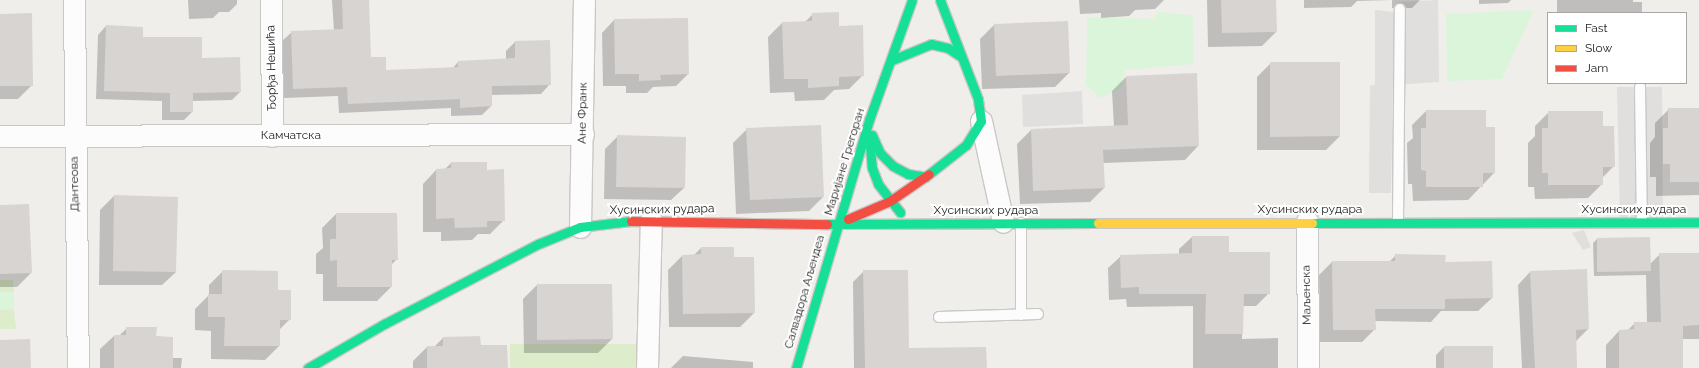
<!DOCTYPE html>
<meta charset="utf-8">
<style>
body{margin:0}
#map{position:relative;width:1699px;height:368px;overflow:hidden;background:#f0eeeb;font-family:Raleway,sans-serif}
div>[style]{position:absolute}
.grass>*{inset:0;background:#ddeccb}
.park>*{inset:0;background:#daf5da}
.parking>*{inset:0;background:#e0dfde}
.shadow>*{inset:0;background:#0003}
.building>*{inset:0;background:#d7d4d2}
.roads{filter:drop-shadow(1px 0 #c9c8c7) drop-shadow(-1px 0 #c9c8c7) drop-shadow(0 1px #c9c8c7) drop-shadow(0 -1px #c9c8c7)}
.lane>*{height:10px;margin:-5px;padding:0 5px;transform-origin:5px;border-radius:5px;background:#fdfcfc}
.street>*{height:21px;margin:-10.5px;padding:0 10.5px;transform-origin:10.5px;border-radius:10.5px;background:#fdfcfc}
.fast>*{height:9px;margin:-4.5px;padding:0 4.5px;transform-origin:4.5px;border-radius:4.5px;background:#16e098}
.slow>*{height:9px;margin:-4.5px;padding:0 4.5px;transform-origin:4.5px;border-radius:4.5px;background:#ffcf43}
.jam>*{height:9px;margin:-4.5px;padding:0 4.5px;transform-origin:4.5px;border-radius:4.5px;background:#f24e42}
span{translate:-50% -50%;white-space:nowrap;text-align:center;line-height:1.15;-webkit-text-stroke:4px #fff;paint-order:stroke}
.street-label{font-size:12px;color:#222}
.legend{position:absolute;left:1547px;top:12px;width:140px;height:72px;box-sizing:border-box;background:#fff;border:1px solid #a7a7a7;margin:0;padding:5px 7px;list-style:none;font-size:12px;color:#222}
.legend li{display:flex;align-items:center;gap:8px;height:20px}
.legend b{width:20px;border:1px solid #a7a7a7}
</style>
<div id="map">
<div class="grass">
<div style="clip-path:polygon(0 280px,13px 280px,14px 292px,0 292px)"></div>
<div style="clip-path:polygon(14px 309px,16px 329px,0 329px,0 310px)"></div>
<div style="clip-path:polygon(510px 344px,648px 344px,647px 368px,510px 368px)"></div>
</div>
<div class="park">
<div style="clip-path:polygon(1534px 10px,1502px 79px,1447px 81px,1446px 14px)"></div>
<div style="clip-path:polygon(1158px 12px,1193px 15px,1194px 64px,1125px 70px,1121px 88px,1101px 98px,1086px 85px,1087px 17px,1153px 19px)"></div>
<div style="clip-path:polygon(0 292px,14px 292px,14px 309px,0 310px)"></div>
</div>
<div class="parking">
<div style="clip-path:polygon(1438px 0,1439px 82px,1393px 85px,1391px 193px,1369px 193px,1370px 86px,1375px 85px,1375px 10px,1395px 12px,1397px 2px)"></div>
<div style="clip-path:polygon(1617px 87px,1662px 87px,1663px 222px,1620px 222px)"></div>
<div style="clip-path:polygon(1082px 91px,1083px 124px,1023px 127px,1022px 95px)"></div>
<div style="clip-path:polygon(1584px 230px,1591px 247px,1583px 250px,1572px 233px)"></div>
</div>
<div class="shadow">
<div style="clip-path:polygon(188px 0,237px 0,237px 4px,229px 12px,219px 12px,213px 18px,189px 19px)"></div>
<div style="clip-path:polygon(332px 0,368px 0,370px 58px,385px 71px,452px 69px,458px 62px,506px 60px,506px 51px,515px 42px,550px 84px,541px 94px,491px 95px,491px 106px,482px 115px,451px 116px,451px 108px,339px 113px,338px 96px,284px 98px,282px 41px,292px 32px,334px 31px)"></div>
<div style="clip-path:polygon(1079px 0,1164px 0,1155px 9px,1135px 10px,1129px 16px,1101px 18px,1101px 13px,1080px 14px)"></div>
<div style="clip-path:polygon(1207px 0,1275px 0,1276px 32px,1262px 46px,1208px 47px)"></div>
<div style="clip-path:polygon(1304px 0,1420px 0,1412px 8px,1392px 8px,1392px 0,1357px 1px,1351px 7px,1304px 8px)"></div>
<div style="clip-path:polygon(1479px 0,1511px 0,1508px 3px,1479px 4px)"></div>
<div style="clip-path:polygon(1557px 0,1633px 0,1633px 2px,1642px 2px,1642px 13px,1557px 13px)"></div>
<div style="clip-path:polygon(813px 14px,838px 27px,863px 75px,849px 89px,834px 90px,824px 100px,795px 101px,794px 92px,770px 93px,768px 37px,782px 23px,804px 23px)"></div>
<div style="clip-path:polygon(614px 20px,688px 74px,676px 86px,653px 87px,647px 93px,626px 93px,626px 86px,603px 86px,602px 33px)"></div>
<div style="clip-path:polygon(0 22px,32px 85px,18px 99px,0 99px)"></div>
<div style="clip-path:polygon(994px 25px,1069px 73px,1055px 87px,982px 89px,980px 39px)"></div>
<div style="clip-path:polygon(106px 26px,201px 59px,240px 92px,232px 100px,192px 101px,192px 112px,184px 120px,162px 120px,162px 101px,96px 99px,98px 35px)"></div>
<div style="clip-path:polygon(1271px 63px,1340px 136px,1326px 150px,1257px 150px,1257px 77px)"></div>
<div style="clip-path:polygon(1126px 77px,1198px 146px,1185px 160px,1103px 163px,1104px 188px,1090px 202px,1020px 204px,1017px 144px,1031px 130px,1114px 127px,1112px 91px)"></div>
<div style="clip-path:polygon(1669px 109px,1699px 109px,1699px 195px,1656px 196px,1656px 177px,1650px 177px,1650px 143px,1655px 137px,1655px 123px)"></div>
<div style="clip-path:polygon(1426px 111px,1485px 128px,1494px 173px,1468px 200px,1413px 201px,1412px 184px,1408px 184px,1407px 143px,1413px 138px,1412px 125px)"></div>
<div style="clip-path:polygon(1549px 112px,1602px 127px,1614px 166px,1602px 178px,1602px 184px,1588px 198px,1535px 199px,1534px 187px,1528px 187px,1528px 143px,1535px 136px,1535px 126px)"></div>
<div style="clip-path:polygon(747px 129px,823px 197px,809px 211px,736px 214px,733px 143px)"></div>
<div style="clip-path:polygon(618px 136px,684px 188px,671px 200px,604px 199px,605px 149px)"></div>
<div style="clip-path:polygon(451px 163px,504px 220px,490px 234px,478px 234px,472px 240px,441px 241px,441px 232px,423px 232px,423px 184px,436px 170px,444px 170px)"></div>
<div style="clip-path:polygon(114px 196px,176px 272px,162px 285px,99px 285px,100px 210px)"></div>
<div style="clip-path:polygon(0 205px,31px 273px,17px 287px,0 287px)"></div>
<div style="clip-path:polygon(336px 214px,397px 259px,391px 265px,391px 287px,377px 301px,323px 301px,323px 274px,316px 274px,316px 254px,323px 248px,322px 228px)"></div>
<div style="clip-path:polygon(1192px 237px,1228px 237px,1228px 253px,1269px 293px,1256px 306px,1243px 306px,1242px 339px,1278px 338px,1278px 368px,1193px 368px,1193px 306px,1127px 307px,1126px 299px,1109px 300px,1108px 268px,1121px 256px,1179px 255px,1179px 249px)"></div>
<div style="clip-path:polygon(1597px 239px,1650px 264px,1660px 254px,1699px 254px,1699px 339px,1682px 339px,1682px 368px,1606px 368px,1606px 345px,1619px 331px,1627px 331px,1635px 323px,1647px 323px,1646px 275px,1594px 276px,1593px 243px)"></div>
<div style="clip-path:polygon(701px 248px,733px 258px,754px 313px,740px 327px,669px 327px,668px 270px,682px 256px,694px 255px)"></div>
<div style="clip-path:polygon(1396px 255px,1444px 263px,1492px 298px,1478px 311px,1441px 311px,1431px 322px,1375px 321px,1375px 329px,1362px 342px,1320px 342px,1319px 275px,1332px 262px,1389px 262px)"></div>
<div style="clip-path:polygon(223px 271px,277px 291px,290px 319px,279px 330px,279px 346px,265px 360px,211px 359px,211px 331px,195px 330px,195px 309px,209px 295px,209px 285px)"></div>
<div style="clip-path:polygon(864px 271px,908px 349px,986px 368px,854px 368px,853px 282px)"></div>
<div style="clip-path:polygon(1530px 272px,1588px 329px,1575px 342px,1576px 368px,1522px 368px,1518px 285px)"></div>
<div style="clip-path:polygon(537px 285px,612px 339px,598px 353px,524px 353px,523px 299px)"></div>
<div style="clip-path:polygon(127px 328px,155px 337px,172px 358px,182px 358px,181px 368px,100px 368px,100px 349px,114px 336px,119px 336px)"></div>
<div style="clip-path:polygon(443px 338px,480px 346px,507px 368px,413px 368px,413px 361px,427px 347px,434px 347px)"></div>
<div style="clip-path:polygon(1444px 347px,1492px 368px,1436px 368px,1436px 355px)"></div>
<div style="clip-path:polygon(683px 356px,753px 362px,753px 368px,671px 368px)"></div>
</div>
<div class="building">
<div style="clip-path:polygon(342px 0,369px 0,371px 57px,386px 57px,386px 70px,458px 67px,458px 61px,515px 58px,515px 41px,550px 40px,551px 85px,492px 86px,492px 106px,460px 108px,460px 99px,348px 104px,347px 87px,293px 89px,291px 31px,343px 29px)"></div>
<div style="clip-path:polygon(1221px 0,1276px 0,1277px 32px,1222px 33px)"></div>
<div style="clip-path:polygon(839px 12px,839px 26px,863px 25px,864px 76px,839px 77px,839px 86px,808px 88px,808px 79px,784px 79px,782px 22px,812px 21px,812px 13px)"></div>
<div style="clip-path:polygon(32px 13px,33px 86px,0 86px,0 14px)"></div>
<div style="clip-path:polygon(688px 18px,689px 74px,660px 75px,661px 80px,639px 81px,639px 74px,615px 74px,614px 19px)"></div>
<div style="clip-path:polygon(1068px 21px,1070px 73px,996px 76px,994px 24px)"></div>
<div style="clip-path:polygon(106px 25px,143px 27px,143px 37px,202px 37px,202px 58px,240px 57px,241px 92px,193px 93px,193px 112px,170px 112px,170px 93px,104px 91px)"></div>
<div style="clip-path:polygon(1270px 62px,1340px 62px,1340px 136px,1270px 137px)"></div>
<div style="clip-path:polygon(1197px 73px,1199px 146px,1103px 150px,1105px 188px,1033px 191px,1031px 129px,1128px 125px,1126px 76px)"></div>
<div style="clip-path:polygon(1668px 108px,1699px 108px,1699px 182px,1670px 182px,1670px 164px,1663px 164px,1663px 128px,1668px 128px)"></div>
<div style="clip-path:polygon(1426px 110px,1486px 110px,1486px 127px,1495px 127px,1495px 173px,1483px 173px,1483px 187px,1426px 187px,1426px 171px,1421px 170px,1421px 128px,1426px 128px)"></div>
<div style="clip-path:polygon(1548px 111px,1603px 111px,1603px 126px,1614px 126px,1615px 167px,1603px 167px,1603px 185px,1548px 185px,1548px 173px,1542px 173px,1542px 128px,1548px 128px)"></div>
<div style="clip-path:polygon(821px 125px,824px 197px,750px 200px,746px 128px)"></div>
<div style="clip-path:polygon(617px 135px,686px 137px,685px 188px,616px 187px)"></div>
<div style="clip-path:polygon(451px 162px,487px 162px,487px 170px,504px 169px,505px 221px,487px 221px,487px 227px,455px 228px,454px 218px,436px 219px,436px 169px,451px 168px)"></div>
<div style="clip-path:polygon(114px 195px,178px 197px,176px 272px,113px 271px)"></div>
<div style="clip-path:polygon(29px 204px,32px 273px,0 274px,0 205px)"></div>
<div style="clip-path:polygon(336px 213px,397px 213px,398px 260px,392px 260px,392px 287px,337px 287px,337px 260px,330px 261px,330px 239px,336px 239px)"></div>
<div style="clip-path:polygon(1192px 236px,1229px 236px,1229px 252px,1270px 252px,1270px 294px,1244px 294px,1243px 334px,1205px 334px,1206px 294px,1139px 294px,1139px 287px,1121px 288px,1120px 255px,1192px 253px)"></div>
<div style="clip-path:polygon(1650px 237px,1651px 271px,1597px 272px,1597px 238px)"></div>
<div style="clip-path:polygon(701px 247px,734px 247px,734px 257px,754px 257px,755px 313px,683px 314px,682px 255px,701px 254px)"></div>
<div style="clip-path:polygon(1659px 253px,1699px 253px,1699px 325px,1683px 326px,1683px 368px,1619px 368px,1619px 330px,1634px 329px,1634px 322px,1661px 322px)"></div>
<div style="clip-path:polygon(1395px 254px,1446px 255px,1445px 262px,1492px 261px,1493px 298px,1445px 299px,1445px 309px,1375px 309px,1376px 330px,1333px 330px,1332px 261px,1395px 261px)"></div>
<div style="clip-path:polygon(1587px 269px,1589px 329px,1576px 330px,1577px 368px,1535px 368px,1530px 271px)"></div>
<div style="clip-path:polygon(222px 270px,278px 271px,278px 290px,291px 290px,291px 320px,280px 320px,280px 346px,224px 346px,225px 317px,208px 317px,208px 294px,222px 294px)"></div>
<div style="clip-path:polygon(863px 270px,908px 270px,909px 348px,986px 347px,987px 368px,865px 368px)"></div>
<div style="clip-path:polygon(537px 284px,612px 284px,613px 339px,537px 340px)"></div>
<div style="clip-path:polygon(126px 327px,157px 327px,156px 336px,173px 337px,173px 368px,114px 368px,114px 335px,126px 335px)"></div>
<div style="clip-path:polygon(480px 336px,481px 345px,507px 345px,508px 368px,427px 368px,427px 346px,443px 346px,443px 337px)"></div>
<div style="clip-path:polygon(30px 339px,31px 368px,0 368px,0 340px)"></div>
<div style="clip-path:polygon(1444px 346px,1493px 346px,1493px 368px,1444px 368px)"></div>
</div>
<div class="roads">
<div class="lane">
<div style="left:1640px;top:87px;width:135px;rotate:89.2deg"></div>
<div style="left:1398px;top:222px;width:213px;rotate:-89.5deg"></div>
<div style="left:1021px;top:223px;width:92px;rotate:90deg"></div>
<div style="left:939px;top:317px;width:99px;rotate:-1.7deg"></div>
</div>
<div class="street">
<div style="left:74px;top:0;width:368px;rotate:89.4deg"></div>
<div style="left:271px;top:0;width:136px;rotate:89.6deg"></div>
<div style="left:981px;top:121px;width:103px;rotate:77.7deg"></div>
<div style="left:0;top:136px;width:583px;rotate:-0.2deg"></div>
<div style="left:1307px;top:221px;width:147px;rotate:89.6deg"></div>
<div style="left:580px;top:227px;width:227px;rotate:-89deg"></div>
<div style="left:647px;top:368px;width:148px;rotate:-88.5deg"></div>
</div>
<div class="fast">
<div style="left:892px;top:60px;width:42px;rotate:-22.3deg"></div>
<div style="left:931px;top:44px;width:17px;rotate:13deg"></div>
<div style="left:948px;top:48px;width:14px;rotate:34deg"></div>
<div style="left:869px;top:135px;width:33px;rotate:85deg"></div>
<div style="left:872px;top:168px;width:17px;rotate:69deg"></div>
<div style="left:878px;top:184px;width:36px;rotate:52deg"></div>
<div style="left:872px;top:135px;width:20px;rotate:66deg"></div>
<div style="left:880px;top:153px;width:18px;rotate:45deg"></div>
<div style="left:893px;top:166px;width:17px;rotate:28deg"></div>
<div style="left:908px;top:174px;width:18px;rotate:9deg"></div>
<div style="left:929px;top:174px;width:47px;rotate:-38.1deg"></div>
<div style="left:966px;top:145px;width:28px;rotate:-58deg"></div>
<div style="left:981px;top:121px;width:22px;rotate:-98deg"></div>
<div style="left:978px;top:99px;width:106px;rotate:-111deg"></div>
<div style="left:1312px;top:223px;width:387px;rotate:-0.1deg"></div>
<div style="left:827px;top:224px;width:271px;rotate:-0.2deg"></div>
<div style="left:308px;top:368px;width:88px;rotate:-30.1deg"></div>
<div style="left:384px;top:324px;width:174px;rotate:-27.5deg"></div>
<div style="left:538px;top:244px;width:45px;rotate:-22deg"></div>
<div style="left:580px;top:227px;width:51px;rotate:-6.7deg"></div>
<div style="left:796px;top:368px;width:259px;rotate:-73.6deg"></div>
<div style="left:869px;top:120px;width:127px;rotate:-70.3deg"></div>
</div>
<div class="slow">
<div style="left:1098px;top:223px;width:214px"></div>
</div>
<div class="jam">
<div style="left:848px;top:219px;width:46px;rotate:-23.2deg"></div>
<div style="left:890px;top:201px;width:47px;rotate:-34.7deg"></div>
<div style="left:631px;top:221px;width:196px;rotate:0.9deg"></div>
</div>
</div>
<div class="street-label">
<span style="left:272px;top:68px;rotate:-91deg">Ђорђа Нешића</span>
<span style="left:583px;top:113px;rotate:-89deg">Ане Франк</span>
<span style="left:291px;top:136px">Камчатска</span>
<span style="left:845px;top:162px;rotate:-73deg">Маријане Грегоран</span>
<span style="left:75px;top:184px;rotate:-91deg">Дантеова</span>
<span style="left:662px;top:210px;rotate:-1deg">Хусинских рудара</span>
<span style="left:1310px;top:210px">Хусинских рудара</span>
<span style="left:1634px;top:210px">Хусинских рудара</span>
<span style="left:986px;top:211px">Хусинских рудара</span>
<span style="left:805px;top:292px;rotate:-74deg">Салвадора Аљендеа</span>
<span style="left:1307px;top:295px;rotate:-91deg">Маљенска</span>
</div>
<ul class="legend">
<li><b style="height:5px;background:#16e098"></b>Fast</li>
<li><b style="height:5px;background:#ffcf43"></b>Slow</li>
<li><b style="height:5px;background:#f24e42"></b>Jam</li>
</ul>
</div>
